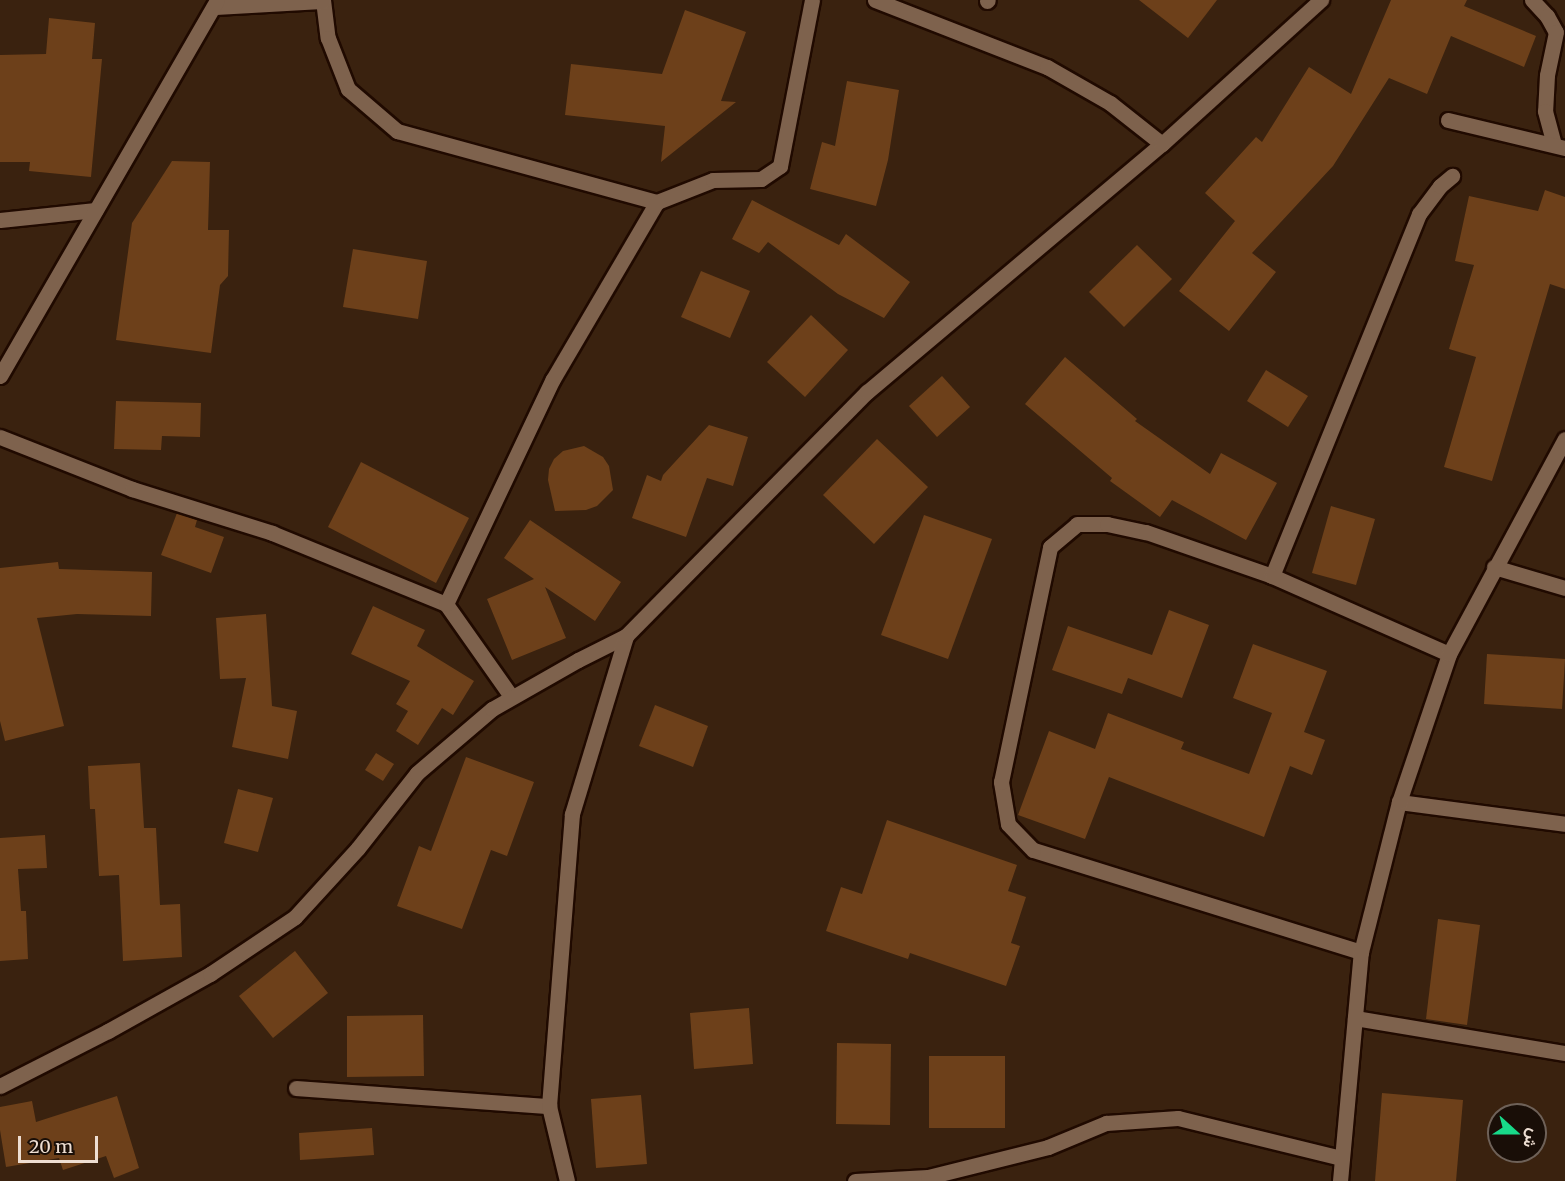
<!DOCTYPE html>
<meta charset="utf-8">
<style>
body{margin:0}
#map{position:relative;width:1565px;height:1181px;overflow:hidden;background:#3a220f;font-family:Merriweather,Vazirmatn,serif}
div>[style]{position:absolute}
.building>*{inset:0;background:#6d401a}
.roads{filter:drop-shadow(2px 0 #200a00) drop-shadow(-2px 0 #200a00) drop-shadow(0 2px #200a00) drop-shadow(0 -2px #200a00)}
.minor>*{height:15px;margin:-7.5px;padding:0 7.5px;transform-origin:7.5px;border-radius:7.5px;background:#7e624d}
span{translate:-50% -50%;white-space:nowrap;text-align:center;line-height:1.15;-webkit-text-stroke:5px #190e07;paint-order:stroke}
.north{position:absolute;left:1487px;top:1103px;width:60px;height:60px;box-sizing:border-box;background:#190e07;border:2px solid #6e6158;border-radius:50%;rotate:111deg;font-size:16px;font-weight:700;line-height:24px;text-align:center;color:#eeded2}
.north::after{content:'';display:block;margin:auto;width:21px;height:27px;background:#18d989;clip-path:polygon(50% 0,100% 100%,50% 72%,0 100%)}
.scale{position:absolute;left:18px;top:1136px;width:80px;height:27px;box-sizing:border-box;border:3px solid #eeded2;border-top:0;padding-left:8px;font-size:18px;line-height:21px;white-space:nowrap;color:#eeded2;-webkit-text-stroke:4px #190e07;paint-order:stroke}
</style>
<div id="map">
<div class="building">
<div style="clip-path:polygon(1139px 0,1217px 0,1188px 38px)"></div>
<div style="clip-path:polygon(1391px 0,1467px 0,1464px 6px,1536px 36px,1524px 67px,1451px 36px,1427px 94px,1389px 78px,1333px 166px,1252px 253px,1276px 272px,1229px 331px,1179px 291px,1235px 221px,1205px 193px,1256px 137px,1262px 142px,1309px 67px,1351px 94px)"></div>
<div style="clip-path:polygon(685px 10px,746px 32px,721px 101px,736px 102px,661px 162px,665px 126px,565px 115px,571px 64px,662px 74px)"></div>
<div style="clip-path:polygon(49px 18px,95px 23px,92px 59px,102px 59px,91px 177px,29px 171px,30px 162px,0 162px,0 55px,46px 54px)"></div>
<div style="clip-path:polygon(847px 81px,899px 90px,888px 160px,876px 206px,810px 189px,822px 142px,835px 146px)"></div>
<div style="clip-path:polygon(172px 161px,210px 162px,208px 230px,229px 230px,228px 276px,220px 285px,211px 353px,116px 340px,132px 223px)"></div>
<div style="clip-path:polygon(1545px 190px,1565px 197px,1565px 289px,1550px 284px,1492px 481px,1444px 467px,1476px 357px,1449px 349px,1474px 265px,1455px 261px,1469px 196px,1538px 211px)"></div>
<div style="clip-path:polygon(752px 200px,839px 245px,846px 234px,910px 282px,884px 318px,838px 294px,768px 242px,759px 253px,732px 239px)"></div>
<div style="clip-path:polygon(1137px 245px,1172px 279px,1124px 327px,1089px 292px)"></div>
<div style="clip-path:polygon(353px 249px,427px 261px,418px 319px,343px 307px)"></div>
<div style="clip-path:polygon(701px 271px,750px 291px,730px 338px,681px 317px)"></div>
<div style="clip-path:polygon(811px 315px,848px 350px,805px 397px,767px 362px)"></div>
<div style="clip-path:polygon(1065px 357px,1137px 419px,1135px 421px,1210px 474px,1221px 453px,1277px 483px,1246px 540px,1172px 500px,1160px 517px,1110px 481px,1112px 478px,1025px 404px)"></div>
<div style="clip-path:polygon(1266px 370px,1308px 396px,1288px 427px,1247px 401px)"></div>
<div style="clip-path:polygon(942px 376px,970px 407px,937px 437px,909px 406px)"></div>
<div style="clip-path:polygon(116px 401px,201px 403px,200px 437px,162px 436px,161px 450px,114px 449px)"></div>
<div style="clip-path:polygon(709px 425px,748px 437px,733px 486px,707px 478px,686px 537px,632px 518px,647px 475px,661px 481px,663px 475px)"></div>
<div style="clip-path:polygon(877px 439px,928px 487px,874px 544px,823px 495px)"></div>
<div style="clip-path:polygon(584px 446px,603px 457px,609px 466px,613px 490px,597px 506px,586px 510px,555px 511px,548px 480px,549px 469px,554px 459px,563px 451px)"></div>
<div style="clip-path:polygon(361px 462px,469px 518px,436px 583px,328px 527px)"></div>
<div style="clip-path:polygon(1331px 506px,1375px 519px,1356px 585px,1312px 573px)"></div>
<div style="clip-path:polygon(177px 513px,197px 520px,195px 527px,224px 537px,211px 573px,161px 555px)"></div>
<div style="clip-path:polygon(924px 515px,992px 539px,948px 659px,881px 635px)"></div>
<div style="clip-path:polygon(530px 520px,621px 582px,595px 621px,545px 587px,566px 638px,512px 660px,487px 599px,534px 579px,504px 558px)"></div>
<div style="clip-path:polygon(58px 562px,59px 569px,152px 572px,151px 616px,77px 614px,37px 618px,64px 726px,5px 741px,0 721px,0 568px)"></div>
<div style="clip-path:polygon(373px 606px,425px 630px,417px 646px,474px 681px,453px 715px,442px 708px,418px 745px,396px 731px,408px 711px,396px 704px,410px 681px,351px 654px)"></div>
<div style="clip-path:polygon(1169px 610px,1209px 625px,1182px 698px,1128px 678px,1122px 694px,1052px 670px,1068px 626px,1152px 655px)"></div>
<div style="clip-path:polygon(266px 614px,272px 706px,297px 711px,288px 759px,232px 747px,246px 678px,220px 679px,216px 618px)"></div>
<div style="clip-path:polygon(1253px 644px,1327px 671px,1304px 732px,1325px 740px,1312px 775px,1290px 766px,1264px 837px,1109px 777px,1085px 839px,1018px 815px,1049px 731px,1095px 749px,1108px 713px,1184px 742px,1181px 749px,1249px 774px,1272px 713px,1233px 698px)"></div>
<div style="clip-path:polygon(1487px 654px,1565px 659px,1562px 709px,1484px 704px)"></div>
<div style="clip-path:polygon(655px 705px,708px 726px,693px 767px,639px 746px)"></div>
<div style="clip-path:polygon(376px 753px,394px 764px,383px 781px,365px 770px)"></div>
<div style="clip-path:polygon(466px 757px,534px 782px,507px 856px,491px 850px,462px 929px,397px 906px,419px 846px,431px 851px)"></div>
<div style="clip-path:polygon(140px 763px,144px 828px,156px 828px,160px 905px,180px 904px,182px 957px,123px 961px,119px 875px,99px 876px,95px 809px,90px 809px,88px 766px)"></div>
<div style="clip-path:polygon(238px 789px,273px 798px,258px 852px,224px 843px)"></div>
<div style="clip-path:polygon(887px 820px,1017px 865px,1008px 891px,1026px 897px,1011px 943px,1020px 946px,1006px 986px,910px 953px,908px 959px,826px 931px,841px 887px,862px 894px)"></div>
<div style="clip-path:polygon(45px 835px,47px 868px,18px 869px,21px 911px,26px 911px,28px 959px,0 961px,0 838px)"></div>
<div style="clip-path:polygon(1438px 919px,1480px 925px,1467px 1025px,1426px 1019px)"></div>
<div style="clip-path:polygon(295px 951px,328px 993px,273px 1038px,239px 996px)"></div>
<div style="clip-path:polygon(749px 1008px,753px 1064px,694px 1069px,690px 1013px)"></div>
<div style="clip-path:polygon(423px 1015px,424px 1076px,347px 1077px,347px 1016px)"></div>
<div style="clip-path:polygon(837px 1043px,891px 1044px,890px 1125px,836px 1124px)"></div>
<div style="clip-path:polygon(929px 1056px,1005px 1056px,1005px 1128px,929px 1128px)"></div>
<div style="clip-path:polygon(1382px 1093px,1463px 1100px,1456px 1181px,1375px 1181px)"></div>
<div style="clip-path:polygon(641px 1095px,647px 1164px,596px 1168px,591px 1099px)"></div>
<div style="clip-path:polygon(117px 1096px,139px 1168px,114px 1178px,106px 1156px,63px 1170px,59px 1158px,6px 1167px,0 1130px,0 1107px,32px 1101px,36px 1122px)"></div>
<div style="clip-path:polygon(372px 1128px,374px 1155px,300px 1160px,299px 1133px)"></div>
</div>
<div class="roads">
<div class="minor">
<div style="left:323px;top:0;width:38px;rotate:83deg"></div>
<div style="left:328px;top:38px;width:55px;rotate:68.6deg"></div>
<div style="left:348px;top:89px;width:65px;rotate:40.6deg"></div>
<div style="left:397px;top:131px;width:270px;rotate:15.3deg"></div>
<div style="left:657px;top:202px;width:60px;rotate:-21.4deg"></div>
<div style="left:713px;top:180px;width:48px;rotate:-1.2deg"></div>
<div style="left:761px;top:179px;width:23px;rotate:-34deg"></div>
<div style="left:780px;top:166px;width:169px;rotate:-79.1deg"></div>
<div style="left:875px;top:0;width:185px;rotate:21.3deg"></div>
<div style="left:1047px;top:67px;width:73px;rotate:29.7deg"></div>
<div style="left:1110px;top:103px;width:66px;rotate:38.3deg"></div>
<div style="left:1532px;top:0;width:22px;rotate:47deg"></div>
<div style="left:1547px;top:16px;width:18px;rotate:61deg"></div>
<div style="left:1556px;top:32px;width:44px;rotate:101.8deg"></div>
<div style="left:1547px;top:75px;width:36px;rotate:93deg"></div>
<div style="left:1545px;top:111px;width:35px;rotate:75deg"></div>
<div style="left:987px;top:1px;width:1px;rotate:-45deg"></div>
<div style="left:214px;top:7px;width:109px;rotate:-3.2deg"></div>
<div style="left:1448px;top:120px;width:120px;rotate:13.5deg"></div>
<div style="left:0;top:220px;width:96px;rotate:-6deg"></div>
<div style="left:0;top:376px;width:434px;rotate:-60deg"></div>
<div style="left:0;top:437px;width:142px;rotate:21.5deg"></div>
<div style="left:132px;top:489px;width:147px;rotate:17.4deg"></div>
<div style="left:272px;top:533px;width:188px;rotate:22.2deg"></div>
<div style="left:446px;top:604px;width:113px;rotate:54.8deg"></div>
<div style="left:1494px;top:567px;width:74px;rotate:16.5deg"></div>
<div style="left:1272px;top:576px;width:391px;rotate:-67.9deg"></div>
<div style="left:1419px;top:214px;width:35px;rotate:-53deg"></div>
<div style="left:1440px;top:186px;width:16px;rotate:-40deg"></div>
<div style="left:446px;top:604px;width:249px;rotate:-64.6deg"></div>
<div style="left:553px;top:379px;width:205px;rotate:-59.6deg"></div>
<div style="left:1399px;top:802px;width:167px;rotate:7.5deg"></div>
<div style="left:1361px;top:952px;width:343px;rotate:-162.7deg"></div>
<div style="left:1033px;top:850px;width:36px;rotate:-134deg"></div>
<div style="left:1008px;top:824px;width:43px;rotate:-99.5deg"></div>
<div style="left:1001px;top:782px;width:240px;rotate:-78.2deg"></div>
<div style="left:1050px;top:547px;width:35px;rotate:-40deg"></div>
<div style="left:1077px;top:524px;width:30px"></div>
<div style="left:1107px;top:524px;width:40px;rotate:12deg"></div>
<div style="left:1146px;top:532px;width:133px;rotate:19.2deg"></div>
<div style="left:1272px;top:576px;width:193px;rotate:23.8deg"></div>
<div style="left:1355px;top:1018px;width:213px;rotate:9.5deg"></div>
<div style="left:0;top:1086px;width:121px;rotate:-27deg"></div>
<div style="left:108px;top:1031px;width:117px;rotate:-29.2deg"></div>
<div style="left:210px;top:974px;width:102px;rotate:-33.8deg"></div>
<div style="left:295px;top:917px;width:93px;rotate:-47.6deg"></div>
<div style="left:358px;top:848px;width:95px;rotate:-51.8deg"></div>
<div style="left:417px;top:773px;width:99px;rotate:-40.5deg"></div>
<div style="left:492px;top:709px;width:99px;rotate:-29.7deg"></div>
<div style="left:578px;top:660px;width:54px;rotate:-26.6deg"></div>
<div style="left:296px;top:1088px;width:254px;rotate:4.1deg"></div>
<div style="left:567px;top:1181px;width:77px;rotate:-103.5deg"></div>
<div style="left:549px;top:1106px;width:293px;rotate:-85.5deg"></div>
<div style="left:572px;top:814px;width:186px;rotate:-73.1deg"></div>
<div style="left:626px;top:636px;width:343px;rotate:-45.4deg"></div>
<div style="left:867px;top:392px;width:385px;rotate:-40.1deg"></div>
<div style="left:1162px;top:144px;width:215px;rotate:-42.2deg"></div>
<div style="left:855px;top:1181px;width:73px;rotate:-3.1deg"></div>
<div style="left:928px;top:1177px;width:124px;rotate:-14deg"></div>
<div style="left:1048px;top:1147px;width:63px;rotate:-22.5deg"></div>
<div style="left:1106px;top:1123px;width:72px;rotate:-4deg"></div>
<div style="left:1178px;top:1118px;width:168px;rotate:13.8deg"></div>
<div style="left:1340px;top:1181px;width:230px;rotate:-84.8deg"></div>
<div style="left:1361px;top:952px;width:155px;rotate:-75.8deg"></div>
<div style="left:1399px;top:802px;width:156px;rotate:-71.3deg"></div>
<div style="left:1449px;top:654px;width:244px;rotate:-61.7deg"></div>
</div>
</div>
<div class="north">ش</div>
<div class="scale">20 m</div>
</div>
